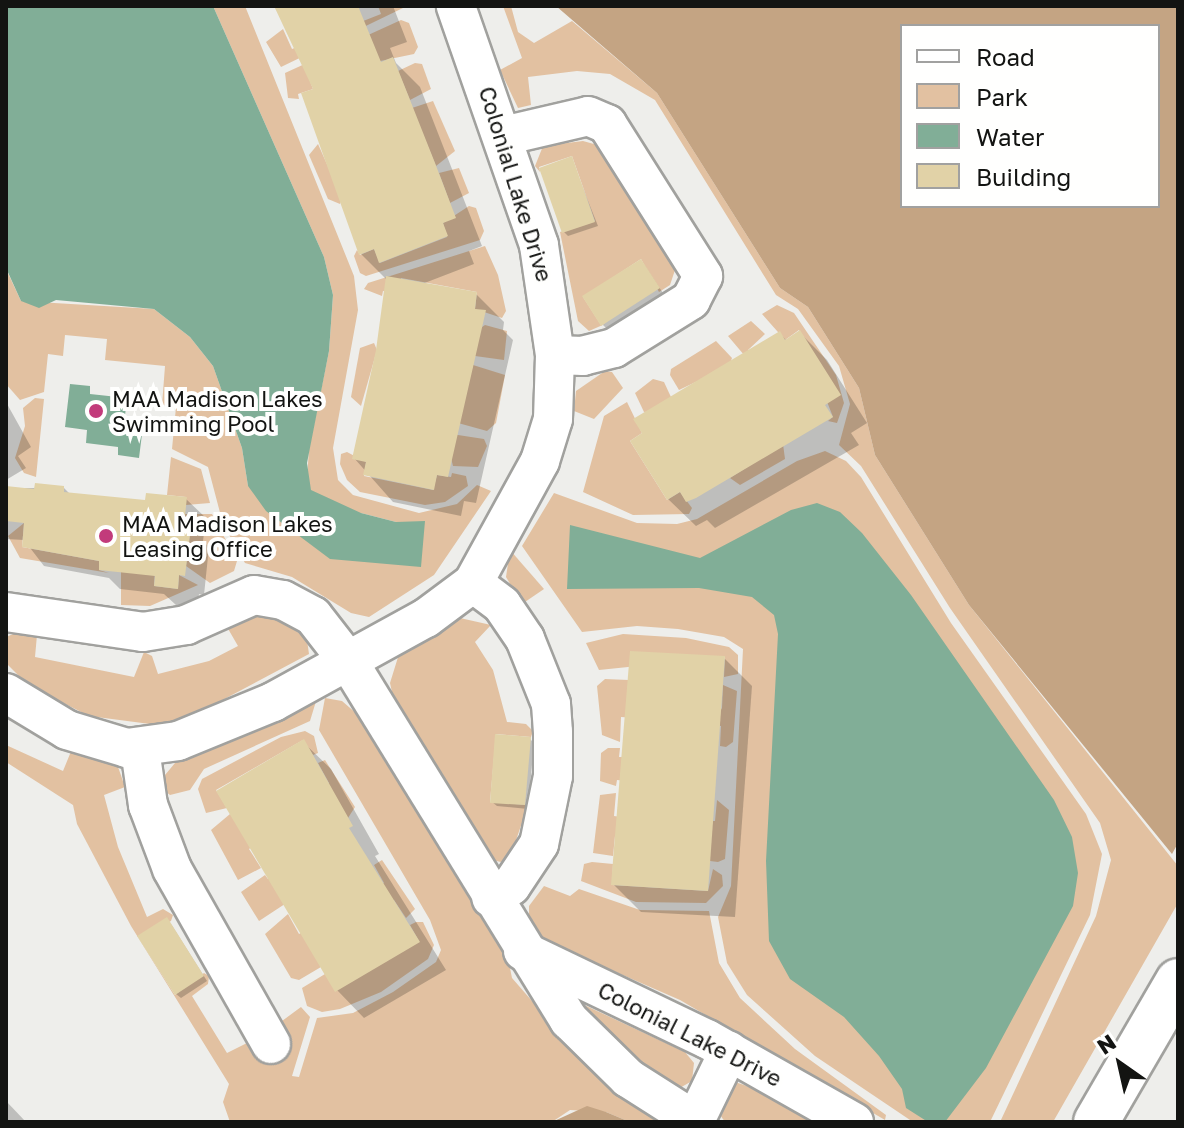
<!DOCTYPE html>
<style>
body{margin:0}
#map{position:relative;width:1184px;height:1128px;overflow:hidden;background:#eeeeeb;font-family:"Golos Text",sans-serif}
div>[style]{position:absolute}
.green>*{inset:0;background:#e2c1a1}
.forest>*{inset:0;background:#c4a483}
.water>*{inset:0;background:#81ae97}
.shadow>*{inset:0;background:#0003}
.building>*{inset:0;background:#e1d2a7}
.roads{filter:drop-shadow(2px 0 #a1a19e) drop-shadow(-2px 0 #a1a19e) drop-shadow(0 2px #a1a19e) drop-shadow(0 -2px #a1a19e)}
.minor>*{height:38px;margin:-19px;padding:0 19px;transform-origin:19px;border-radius:19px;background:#fff}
.major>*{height:44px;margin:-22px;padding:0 22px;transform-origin:22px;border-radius:22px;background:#fff}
.dots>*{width:22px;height:22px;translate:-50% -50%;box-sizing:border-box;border:4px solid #fffffe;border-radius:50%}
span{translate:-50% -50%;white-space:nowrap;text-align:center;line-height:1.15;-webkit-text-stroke:8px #fffffe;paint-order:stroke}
.street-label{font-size:22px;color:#131412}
.poi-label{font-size:22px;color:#131412}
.left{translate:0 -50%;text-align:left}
.frame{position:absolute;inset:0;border:8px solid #131412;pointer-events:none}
.legend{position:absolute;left:900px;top:24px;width:260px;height:184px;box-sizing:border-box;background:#fffffe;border:2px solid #a1a1a0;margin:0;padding:10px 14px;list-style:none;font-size:24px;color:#131412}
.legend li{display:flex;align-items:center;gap:16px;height:40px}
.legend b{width:40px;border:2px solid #a1a1a0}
.north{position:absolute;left:1080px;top:1024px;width:80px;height:80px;-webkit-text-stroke:6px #fffffe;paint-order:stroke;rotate:326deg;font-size:22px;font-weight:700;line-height:32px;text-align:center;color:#131412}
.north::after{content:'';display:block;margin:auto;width:28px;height:36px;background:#131412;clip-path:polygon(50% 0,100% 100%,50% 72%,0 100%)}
</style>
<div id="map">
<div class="green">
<div style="clip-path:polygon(evenodd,213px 6px,245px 6px,354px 276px,358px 310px,333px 448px,338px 480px,353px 495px,419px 513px,457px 504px,477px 485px,491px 491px,434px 575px,369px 617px,351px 613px,292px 577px,245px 563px,223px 524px,208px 467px,172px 449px,176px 407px,162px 405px,165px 366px,105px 360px,107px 339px,65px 335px,63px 356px,48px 354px,44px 392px,20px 400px,6px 384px,6px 269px,21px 301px,154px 309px,190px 337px,213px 366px,242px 448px,248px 486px,345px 507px,311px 491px,307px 479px,309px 449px,329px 351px,333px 295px,324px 257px,213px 6px,361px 513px,396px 522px,316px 545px,361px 513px)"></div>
<div style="clip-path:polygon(378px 6px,403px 8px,281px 67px,266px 42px,283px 29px,292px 49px,381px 14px)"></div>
<div style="clip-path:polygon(503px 6px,511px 6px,518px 32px,534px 43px,572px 21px,657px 93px,780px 288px,808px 307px,859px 388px,875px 455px,969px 605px,1178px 866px,1178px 903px,1053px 1122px,1000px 1122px,1096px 916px,1111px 860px,1100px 823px,950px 608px,861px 466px,839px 445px,850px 404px,839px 366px,798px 309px,776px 295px,655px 100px,610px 74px,577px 71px,528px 77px,531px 105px,518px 108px,500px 70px,522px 58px)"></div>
<div style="clip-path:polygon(401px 20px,409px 23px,418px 47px,414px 54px,308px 76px,313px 89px,298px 94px,299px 99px,288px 98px,285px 73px)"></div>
<div style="clip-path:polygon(415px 63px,422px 64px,431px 89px,410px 100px,398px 71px)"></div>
<div style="clip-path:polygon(433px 101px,455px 151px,436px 166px,412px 108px)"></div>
<div style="clip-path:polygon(583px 141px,601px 146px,675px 270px,670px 285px,659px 292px,641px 259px,583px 297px,601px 325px,605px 324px,589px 331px,578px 321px,560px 232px,595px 221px,572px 156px,539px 167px,540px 172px,535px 166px,543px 146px)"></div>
<div style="clip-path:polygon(318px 144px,342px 198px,340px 204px,328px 199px,309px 155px)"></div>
<div style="clip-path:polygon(459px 168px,469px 193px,450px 203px,439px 173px)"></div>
<div style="clip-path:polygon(469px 206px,476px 208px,484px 231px,480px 240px,366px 276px,360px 273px,354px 256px,357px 250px,360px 255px,374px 249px,380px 263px,447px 237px,443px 223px)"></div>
<div style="clip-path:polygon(485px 246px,498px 275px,506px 311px,502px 318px,475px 309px,477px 292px,401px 278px,398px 293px,383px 291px,382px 296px,364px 289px,368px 283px)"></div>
<div style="clip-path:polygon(777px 305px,794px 313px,836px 375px,844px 403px,837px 423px,828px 421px,833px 417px,799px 330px,785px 340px,762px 314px)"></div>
<div style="clip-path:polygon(751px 321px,765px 334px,748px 350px,750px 362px,728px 336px)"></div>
<div style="clip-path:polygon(485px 325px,507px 331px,504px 360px,475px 356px,479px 329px)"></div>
<div style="clip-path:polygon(716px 341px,732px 358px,729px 366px,679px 390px,670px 375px,671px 369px)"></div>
<div style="clip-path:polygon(374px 343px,377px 350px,361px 406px,351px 397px,360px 348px)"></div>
<div style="clip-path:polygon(473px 365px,505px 375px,496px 423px,487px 431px,458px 423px)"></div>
<div style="clip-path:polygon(605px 371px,612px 372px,623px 388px,594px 419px,574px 411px,576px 391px)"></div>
<div style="clip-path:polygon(653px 379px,664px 382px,677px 410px,644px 412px,635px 393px)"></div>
<div style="clip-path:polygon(35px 398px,44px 399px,36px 477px,24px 473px,15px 458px,25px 426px,23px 408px)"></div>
<div style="clip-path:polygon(627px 402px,642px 433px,630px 441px,667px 500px,680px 492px,692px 508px,689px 514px,633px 515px,583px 492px,604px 416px)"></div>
<div style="clip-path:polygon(445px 433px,484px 439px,487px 446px,478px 467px,453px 466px)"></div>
<div style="clip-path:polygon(783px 444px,785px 459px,740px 485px,730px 478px)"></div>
<div style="clip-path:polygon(825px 451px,846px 461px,861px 477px,951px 623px,1086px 814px,1102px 854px,1090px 915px,990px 1122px,913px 1122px,815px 1056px,747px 995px,727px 963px,718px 917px,731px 886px,743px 649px,724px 637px,678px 629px,637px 626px,582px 632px,522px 546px,554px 493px,637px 523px,677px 524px,697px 519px,797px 461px)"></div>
<div style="clip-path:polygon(347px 452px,366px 462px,364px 476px,433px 490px,437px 475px,451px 477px,452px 473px,466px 476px,468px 486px,445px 502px,425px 505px,360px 492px,347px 480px,340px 464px,341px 454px)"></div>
<div style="clip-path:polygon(171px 457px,201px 469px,210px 503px,186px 505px,186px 497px,167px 495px)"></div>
<div style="clip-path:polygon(184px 514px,212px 514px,237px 561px,234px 571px,210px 583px,186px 566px,191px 526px,184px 525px)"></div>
<div style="clip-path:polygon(24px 523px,22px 547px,99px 561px,99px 570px,109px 573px,20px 558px,8px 536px)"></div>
<div style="clip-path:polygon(510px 550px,544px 589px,522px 604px,506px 577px)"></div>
<div style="clip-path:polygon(155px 569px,154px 586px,178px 589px,179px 575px,198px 585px,150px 606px,121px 605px,121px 572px)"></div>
<div style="clip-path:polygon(237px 615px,281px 618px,307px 640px,309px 654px,181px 722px,150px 724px,89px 716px,28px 685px,6px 663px,6px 637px,18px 632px,37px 635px,35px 657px,134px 677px,144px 652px,152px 656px,158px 674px,209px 661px,238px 646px,227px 627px)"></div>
<div style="clip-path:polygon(460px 618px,491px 625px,475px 642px,493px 670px,507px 722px,526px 724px,533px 731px,531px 737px,496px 734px,490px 802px,528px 805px,512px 852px,501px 862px,492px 860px,394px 701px,390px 683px,399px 654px)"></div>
<div style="clip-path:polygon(623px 634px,686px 638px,729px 647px,738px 655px,738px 674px,724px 677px,725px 657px,599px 670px,586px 643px)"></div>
<div style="clip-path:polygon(605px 679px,629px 680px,636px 718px,621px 717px,620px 742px,602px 735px,597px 686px)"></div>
<div style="clip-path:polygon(723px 685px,737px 691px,733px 742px,726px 747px,720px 746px,721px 726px,711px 725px,722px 708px)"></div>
<div style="clip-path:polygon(317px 698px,310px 721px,204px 769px,190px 790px,170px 795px,165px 791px,165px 775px,175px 763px)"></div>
<div style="clip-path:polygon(325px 698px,342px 701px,357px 714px,509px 963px,512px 978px,552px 1024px,669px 1122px,630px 1122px,606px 1112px,570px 1110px,552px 1122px,230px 1122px,223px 1102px,229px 1084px,131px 926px,77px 824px,73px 805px,6px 762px,6px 745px,63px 771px,72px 749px,116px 761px,125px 787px,104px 795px,118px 847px,147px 917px,163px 909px,173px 915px,171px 921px,138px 937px,175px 995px,204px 973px,209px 976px,208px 984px,192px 996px,227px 1053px,247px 1043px,260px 1061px,290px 1041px,282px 1021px,301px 1007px,310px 1017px,292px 1076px,299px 1077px,317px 1018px,353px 1013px,393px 992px,436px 962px,441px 950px,430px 920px,319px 730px)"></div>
<div style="clip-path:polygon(305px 731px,314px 736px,318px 753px,313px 755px,303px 740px,216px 790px,227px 808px,206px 813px,198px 789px,202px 779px,281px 737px)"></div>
<div style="clip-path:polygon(608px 748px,620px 748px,619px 757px,630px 757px,628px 781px,617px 780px,616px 786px,600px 781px,601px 753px)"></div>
<div style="clip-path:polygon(325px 760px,355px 807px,348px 818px,320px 790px,329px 783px,318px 763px)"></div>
<div style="clip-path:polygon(616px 793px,614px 816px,628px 818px,626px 836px,615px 836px,613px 856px,593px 853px,600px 795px)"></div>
<div style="clip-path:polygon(717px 800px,729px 810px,725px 859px,718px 862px,710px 861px,703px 821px,715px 821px)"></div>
<div style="clip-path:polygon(230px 814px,259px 842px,249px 849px,261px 868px,238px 880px,211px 830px)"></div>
<div style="clip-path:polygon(382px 860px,415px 909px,406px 918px,394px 900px,384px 905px,374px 889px,384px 883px,374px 865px)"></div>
<div style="clip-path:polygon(592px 862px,613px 864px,612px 885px,708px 891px,713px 869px,722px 875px,723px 886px,706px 903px,636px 902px,581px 881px,584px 864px)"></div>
<div style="clip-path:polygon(278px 873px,294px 898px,259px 921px,241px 892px,265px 875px,268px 879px)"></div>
<div style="clip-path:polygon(544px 886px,570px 896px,579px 889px,640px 910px,709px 911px,719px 963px,740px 998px,795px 1049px,886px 1115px,885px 1120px,680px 1000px,538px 938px,529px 921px,529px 906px)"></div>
<div style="clip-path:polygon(288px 914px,299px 934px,310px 928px,321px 967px,299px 980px,291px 978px,265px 934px)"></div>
<div style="clip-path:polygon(416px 922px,423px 922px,434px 945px,428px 959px,381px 992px,340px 1009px,322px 1012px,307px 1006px,302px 988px,325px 974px,419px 941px,410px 925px)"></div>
<div style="clip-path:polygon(580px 1003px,685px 1052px,694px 1063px,692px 1081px,678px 1089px,667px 1087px,577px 1007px)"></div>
<div style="clip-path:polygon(735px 1082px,744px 1085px,829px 1122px,725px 1122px,718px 1112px,729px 1083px)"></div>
</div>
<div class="forest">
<div style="clip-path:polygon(evenodd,556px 6px,1178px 6px,1178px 843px,1172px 854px,969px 605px,875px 455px,859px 388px,808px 307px,780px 288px,657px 93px,556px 6px,902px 26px,1158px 26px,1158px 206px,902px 206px,902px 26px)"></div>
<div style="clip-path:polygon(587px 1106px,606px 1112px,630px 1122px,552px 1122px)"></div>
</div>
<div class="water">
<div style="clip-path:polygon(6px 6px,213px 6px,324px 257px,333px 295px,329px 351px,307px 463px,311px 490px,361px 513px,396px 522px,425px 521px,421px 567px,330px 559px,266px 511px,248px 486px,242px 448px,213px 366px,190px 337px,154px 309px,56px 300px,39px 308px,21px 301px,6px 268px)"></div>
<div style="clip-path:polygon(70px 384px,90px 386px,90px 394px,127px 398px,124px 424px,143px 426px,139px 458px,118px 455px,118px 447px,86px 443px,87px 430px,65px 427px)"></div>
<div style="clip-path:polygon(817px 503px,840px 512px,862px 533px,911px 595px,1054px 800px,1072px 837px,1078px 873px,1073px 906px,986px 1068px,945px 1122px,928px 1122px,906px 1108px,902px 1089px,879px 1056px,844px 1017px,790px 979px,769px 941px,766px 861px,778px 634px,774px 615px,752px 597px,699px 588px,567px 589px,570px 525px,700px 558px,791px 510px)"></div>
</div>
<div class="shadow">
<div style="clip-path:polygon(279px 6px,393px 6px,407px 42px,390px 48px,396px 63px,420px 87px,482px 246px,469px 251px,474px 264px,422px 284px,476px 294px,504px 322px,503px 330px,513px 340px,476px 503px,464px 501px,461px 516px,393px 502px,354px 458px,378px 351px,388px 281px,361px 254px,315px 90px)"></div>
<div style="clip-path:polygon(571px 158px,598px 226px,568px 236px,564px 232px)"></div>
<div style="clip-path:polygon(645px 266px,663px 293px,607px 329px,603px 325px)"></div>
<div style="clip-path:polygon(800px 333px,827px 360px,867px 423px,851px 433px,859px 445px,715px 528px,707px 520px,696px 526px,668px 499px,780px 334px,787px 341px)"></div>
<div style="clip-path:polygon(6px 402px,31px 447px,18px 456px,26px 468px,6px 480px)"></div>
<div style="clip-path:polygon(6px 488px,64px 488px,70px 494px,147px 502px,186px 499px,206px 518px,203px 541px,209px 547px,204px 595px,199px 594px,197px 608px,176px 605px,164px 594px,120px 589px,109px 578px,44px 566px,24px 540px,6px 539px)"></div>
<div style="clip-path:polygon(724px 658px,752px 686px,735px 917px,641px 912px,613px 884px)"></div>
<div style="clip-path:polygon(530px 739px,534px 743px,528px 809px,497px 806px,492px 802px)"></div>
<div style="clip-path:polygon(303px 742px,331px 769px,379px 854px,375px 856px,446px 970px,364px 1018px,337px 990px)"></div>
<div style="clip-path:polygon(171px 924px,207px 981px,181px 998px,176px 994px)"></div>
<div style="clip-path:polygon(6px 1101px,26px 1122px,6px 1122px)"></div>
</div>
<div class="building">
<div style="clip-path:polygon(274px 6px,358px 6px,381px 62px,393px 57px,435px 163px,456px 218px,443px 223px,448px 236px,379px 263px,374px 249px,359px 255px,301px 93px,313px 89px)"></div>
<div style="clip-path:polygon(572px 156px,595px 222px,562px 233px,539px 168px)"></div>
<div style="clip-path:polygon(641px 259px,660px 288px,601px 326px,582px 296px)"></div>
<div style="clip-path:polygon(386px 276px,477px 292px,475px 309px,486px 310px,448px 477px,437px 475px,434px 490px,363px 475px,366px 462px,352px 459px,376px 350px)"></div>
<div style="clip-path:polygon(800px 330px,841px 395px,825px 405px,833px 417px,696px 498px,686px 502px,680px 492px,667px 500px,630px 441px,642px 433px,633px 419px,780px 331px,785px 340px)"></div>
<div style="clip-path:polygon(35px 483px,64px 486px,64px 492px,145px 500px,146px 493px,187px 497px,184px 525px,191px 526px,185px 576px,179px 575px,178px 589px,154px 586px,155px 576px,99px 570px,99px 561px,22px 547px,24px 523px,6px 521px,6px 486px,34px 489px)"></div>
<div style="clip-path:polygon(630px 651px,725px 656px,708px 891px,611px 885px)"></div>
<div style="clip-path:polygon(495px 734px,531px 737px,525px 805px,490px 803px)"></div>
<div style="clip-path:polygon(304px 739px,353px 826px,349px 828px,420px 942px,335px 992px,216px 791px)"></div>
<div style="clip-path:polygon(167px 917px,204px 976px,175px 995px,137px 936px)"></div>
</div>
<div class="roads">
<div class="minor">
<div style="left:503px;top:136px;width:87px;rotate:-13.2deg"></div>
<div style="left:588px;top:116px;width:21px;rotate:23deg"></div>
<div style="left:607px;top:124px;width:180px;rotate:57.7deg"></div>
<div style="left:703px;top:276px;width:27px;rotate:117deg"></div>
<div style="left:691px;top:300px;width:91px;rotate:148.1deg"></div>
<div style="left:614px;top:348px;width:32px;rotate:166deg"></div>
<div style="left:583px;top:356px;width:28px;rotate:-178deg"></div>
<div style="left:473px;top:583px;width:36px;rotate:37deg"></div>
<div style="left:502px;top:605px;width:41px;rotate:55.9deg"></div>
<div style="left:525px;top:639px;width:70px;rotate:68.2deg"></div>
<div style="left:551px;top:704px;width:28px;rotate:86deg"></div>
<div style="left:553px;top:732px;width:44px;rotate:90deg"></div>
<div style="left:553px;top:776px;width:69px;rotate:101.6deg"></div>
<div style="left:539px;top:844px;width:50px;rotate:123.7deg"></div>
<div style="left:511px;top:886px;width:23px;rotate:149deg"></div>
<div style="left:6px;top:612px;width:138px;rotate:8.3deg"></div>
<div style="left:143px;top:632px;width:44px;rotate:-9.2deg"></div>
<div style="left:186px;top:625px;width:74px;rotate:-23.8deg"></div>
<div style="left:254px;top:595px;width:29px;rotate:10deg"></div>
<div style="left:283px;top:600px;width:34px;rotate:28deg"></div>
<div style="left:313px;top:616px;width:57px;rotate:52.1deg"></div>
<div style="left:348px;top:661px;width:422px;rotate:58.4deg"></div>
<div style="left:569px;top:1020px;width:83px;rotate:44.5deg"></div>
<div style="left:628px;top:1078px;width:82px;rotate:32.5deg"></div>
<div style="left:6px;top:693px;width:71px;rotate:31.2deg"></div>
<div style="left:67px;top:730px;width:63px;rotate:16.7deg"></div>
<div style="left:127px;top:748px;width:51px;rotate:-7.8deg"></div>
<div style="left:178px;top:741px;width:103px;rotate:-22.3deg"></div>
<div style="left:273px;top:702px;width:175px;rotate:-28.8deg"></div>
<div style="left:426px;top:618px;width:59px;rotate:-36.7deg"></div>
<div style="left:473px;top:583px;width:139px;rotate:-61.2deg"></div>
<div style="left:540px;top:461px;width:44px;rotate:-72.8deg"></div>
<div style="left:553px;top:419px;width:64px;rotate:-88.2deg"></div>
<div style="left:555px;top:355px;width:111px;rotate:-98.3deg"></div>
<div style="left:539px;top:245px;width:253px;rotate:-109.2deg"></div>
<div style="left:140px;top:749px;width:57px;rotate:81.9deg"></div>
<div style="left:148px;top:805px;width:68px;rotate:69.4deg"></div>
<div style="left:172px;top:869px;width:201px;rotate:60.5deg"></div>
<div style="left:523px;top:951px;width:204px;rotate:25.6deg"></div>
<div style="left:707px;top:1039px;width:169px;rotate:29.5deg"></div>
<div style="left:695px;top:1121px;width:78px;rotate:-64.1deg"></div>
</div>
<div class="major">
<div style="left:1096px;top:1122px;width:163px;rotate:-59.8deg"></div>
</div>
</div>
<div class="dots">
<div style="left:96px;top:411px;background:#c23b7b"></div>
<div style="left:106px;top:536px;background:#c23b7b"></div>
</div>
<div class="street-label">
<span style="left:516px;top:184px;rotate:73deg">Colonial Lake Drive</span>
<span style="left:690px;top:1034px;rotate:27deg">Colonial Lake Drive</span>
</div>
<div class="poi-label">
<span class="left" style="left:112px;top:411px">MAA Madison Lakes<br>Swimming Pool</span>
<span class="left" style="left:122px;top:536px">MAA Madison Lakes<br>Leasing Office</span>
</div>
<div class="frame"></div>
<ul class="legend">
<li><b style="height:10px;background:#fff"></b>Road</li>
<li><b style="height:22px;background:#e2c1a1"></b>Park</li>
<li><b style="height:22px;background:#81ae97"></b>Water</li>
<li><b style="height:22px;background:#e1d2a7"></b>Building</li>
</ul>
<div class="north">N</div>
</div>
